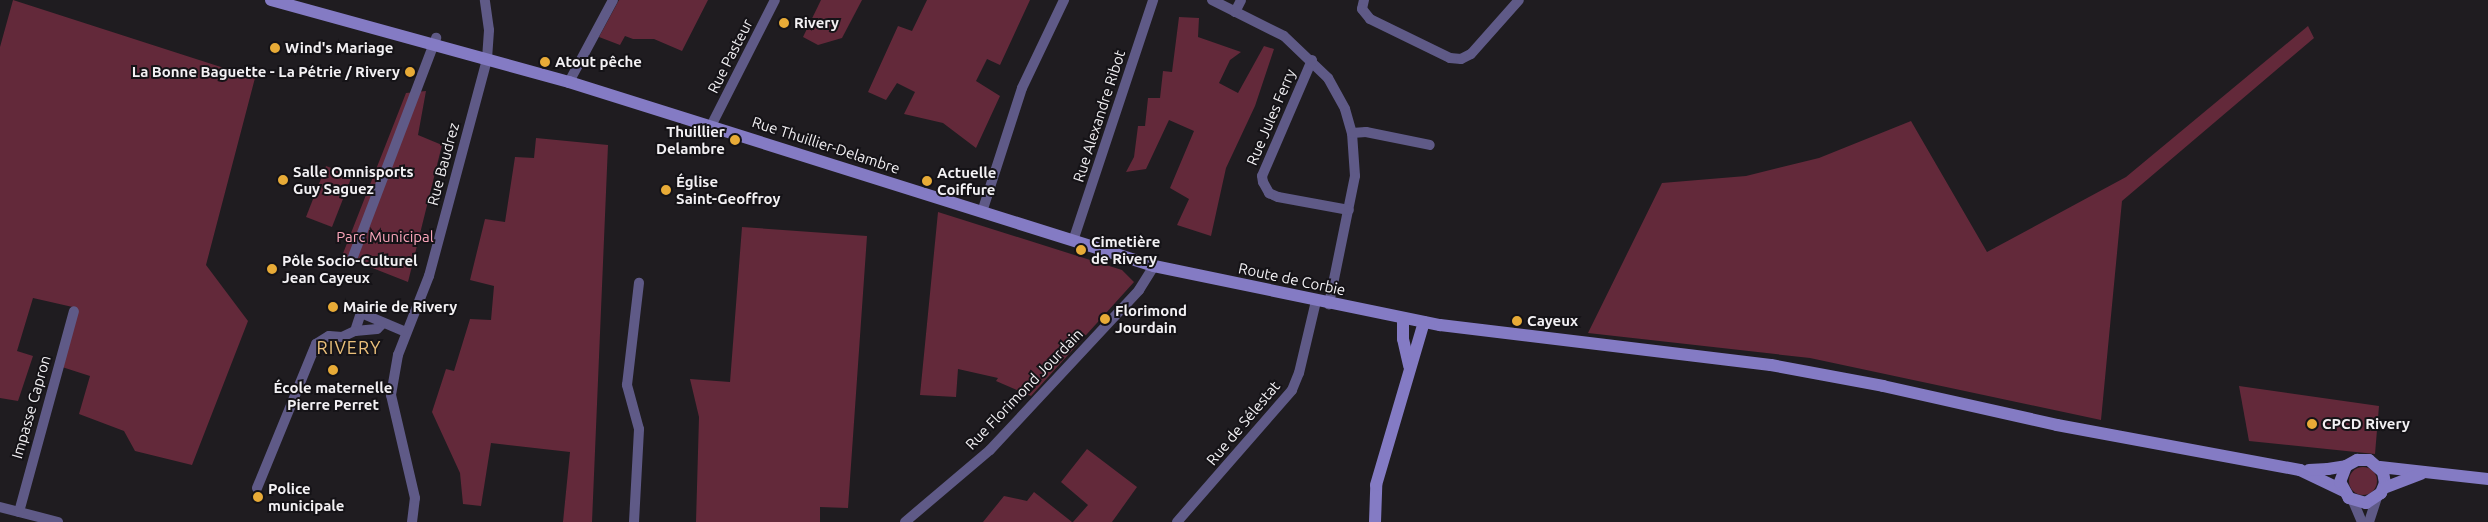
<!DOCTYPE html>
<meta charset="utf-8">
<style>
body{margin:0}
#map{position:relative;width:2488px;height:522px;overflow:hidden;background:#1f1c20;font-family:Ubuntu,sans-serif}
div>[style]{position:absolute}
.green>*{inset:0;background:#63293a}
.round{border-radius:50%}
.street>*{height:10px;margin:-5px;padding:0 5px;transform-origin:5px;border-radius:5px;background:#5f5a87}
.secondary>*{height:12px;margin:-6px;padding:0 6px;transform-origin:6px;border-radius:6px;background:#847bc4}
.dots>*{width:14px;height:14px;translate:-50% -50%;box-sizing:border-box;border:2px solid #151317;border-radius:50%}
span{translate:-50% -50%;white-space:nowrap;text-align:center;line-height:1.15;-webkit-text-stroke:4px #151317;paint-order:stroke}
.poi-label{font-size:15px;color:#f3f1f4;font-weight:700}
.left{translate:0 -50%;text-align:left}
.right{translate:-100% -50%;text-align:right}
.street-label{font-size:15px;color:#f3f1f4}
.park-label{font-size:15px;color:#fca7bc}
.quarter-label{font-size:18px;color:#ebc07b;letter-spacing:1px}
</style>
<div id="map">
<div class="green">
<div style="clip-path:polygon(13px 0,255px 78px,206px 265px,248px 321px,192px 465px,135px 451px,124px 431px,79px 414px,90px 376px,62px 367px,77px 308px,33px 298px,17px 351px,33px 356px,18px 401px,0 398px,0 47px)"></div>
<div style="clip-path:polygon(619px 0,708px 0,682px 51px,654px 39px,633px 39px,625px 36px,620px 45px,599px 37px)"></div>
<div style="clip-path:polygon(821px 0,862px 0,842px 38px,818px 45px,803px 37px)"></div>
<div style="clip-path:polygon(927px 0,1030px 0,1000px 65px,987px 59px,976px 81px,1000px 96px,976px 148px,943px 123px,904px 114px,915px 92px,897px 83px,886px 100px,868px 92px,898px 26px,912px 31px)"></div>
<div style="clip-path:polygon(1179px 17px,1199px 18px,1198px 37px,1241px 52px,1230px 60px,1219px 83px,1238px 93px,1264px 46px,1274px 49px,1255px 106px,1226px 168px,1211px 236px,1177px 225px,1189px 199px,1170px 188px,1194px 131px,1169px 120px,1146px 169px,1126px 172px,1134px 157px,1138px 126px,1145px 126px,1148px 98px,1160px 98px,1163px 71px,1172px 72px)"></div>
<div style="clip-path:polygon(2308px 26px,2314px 38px,2122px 201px,2101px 420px,1810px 358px,1588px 333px,1662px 183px,1746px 176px,1819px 158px,1911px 121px,1987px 252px,2126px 177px)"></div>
<div style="clip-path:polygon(426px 91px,418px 135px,442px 145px,408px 282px,342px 256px,406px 93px)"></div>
<div style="clip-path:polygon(536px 138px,608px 145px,592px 522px,563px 522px,570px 452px,491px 443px,481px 506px,463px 504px,460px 473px,432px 412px,446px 369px,454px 371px,470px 319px,491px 320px,494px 286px,470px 280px,485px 219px,505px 222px,515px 157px,534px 158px)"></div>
<div style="clip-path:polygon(326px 166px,352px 176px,332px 227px,306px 217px)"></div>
<div style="clip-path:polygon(938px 212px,1122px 270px,1134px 282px,1031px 396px,996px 381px,998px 378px,958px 369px,956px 397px,920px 395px)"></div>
<div style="clip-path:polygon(742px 227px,867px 236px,848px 508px,820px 507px,820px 522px,696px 522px,699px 417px,690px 379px,730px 382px)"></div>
<div style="clip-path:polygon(2239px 386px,2379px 406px,2375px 454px,2249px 441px)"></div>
<div style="clip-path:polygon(1087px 449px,1137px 487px,1112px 522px,1073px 522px,1088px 505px,1061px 482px)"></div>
<div class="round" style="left:2349px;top:467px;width:28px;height:28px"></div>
<div style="clip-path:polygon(1034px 492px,1072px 522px,983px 522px,1004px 496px,1027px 501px)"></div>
</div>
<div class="street">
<div style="left:1212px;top:0;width:80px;rotate:26.6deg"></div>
<div style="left:1284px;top:36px;width:61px;rotate:43.7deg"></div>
<div style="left:1328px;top:78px;width:35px;rotate:61deg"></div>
<div style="left:1345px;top:109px;width:25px;rotate:74deg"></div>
<div style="left:1352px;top:133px;width:43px;rotate:86deg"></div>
<div style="left:1355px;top:176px;width:131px;rotate:101.5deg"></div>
<div style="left:1364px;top:0;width:9px;rotate:103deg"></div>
<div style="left:1362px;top:9px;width:13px;rotate:51deg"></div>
<div style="left:1370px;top:19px;width:89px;rotate:26deg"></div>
<div style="left:1450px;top:58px;width:11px;rotate:5deg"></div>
<div style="left:1461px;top:59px;width:11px;rotate:-27deg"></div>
<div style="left:1471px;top:54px;width:72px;rotate:-48.4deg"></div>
<div style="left:1235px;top:12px;width:13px;rotate:-63deg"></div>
<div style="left:1312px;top:60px;width:126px;rotate:113.3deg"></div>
<div style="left:1262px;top:176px;width:6px;rotate:81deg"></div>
<div style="left:1263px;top:182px;width:13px;rotate:61deg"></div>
<div style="left:1269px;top:193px;width:10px;rotate:24deg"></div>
<div style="left:1278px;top:197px;width:72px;rotate:10.4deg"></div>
<div style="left:569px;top:82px;width:93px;rotate:-61.8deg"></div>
<div style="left:711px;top:126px;width:141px;rotate:-63.1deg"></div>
<div style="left:1352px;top:133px;width:14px;rotate:-4deg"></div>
<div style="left:1366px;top:132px;width:65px;rotate:11.5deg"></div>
<div style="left:982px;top:212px;width:130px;rotate:-72.1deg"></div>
<div style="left:1022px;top:88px;width:98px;rotate:-64.5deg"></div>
<div style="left:1073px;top:241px;width:254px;rotate:-71.6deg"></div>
<div style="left:351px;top:262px;width:240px;rotate:-69.2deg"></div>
<div style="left:383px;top:323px;width:8px;rotate:135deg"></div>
<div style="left:377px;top:329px;width:22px;rotate:175deg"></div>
<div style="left:355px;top:331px;width:19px;rotate:-72deg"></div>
<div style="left:361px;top:313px;width:49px;rotate:22.9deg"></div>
<div style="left:257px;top:488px;width:156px;rotate:-67.7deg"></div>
<div style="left:316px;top:344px;width:15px;rotate:-32deg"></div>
<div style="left:329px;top:336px;width:13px;rotate:4deg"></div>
<div style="left:342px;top:337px;width:14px;rotate:-25deg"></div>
<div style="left:2353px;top:501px;width:23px;rotate:67deg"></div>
<div style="left:0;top:507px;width:60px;rotate:14.5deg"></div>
<div style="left:19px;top:512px;width:208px;rotate:-74.7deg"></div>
<div style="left:412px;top:522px;width:24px;rotate:-83deg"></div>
<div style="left:415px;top:498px;width:106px;rotate:-103.1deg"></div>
<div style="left:391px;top:395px;width:41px;rotate:-80.1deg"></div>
<div style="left:398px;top:355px;width:85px;rotate:-68.6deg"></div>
<div style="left:429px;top:276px;width:225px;rotate:-75deg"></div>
<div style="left:487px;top:59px;width:29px;rotate:-86deg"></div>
<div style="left:489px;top:30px;width:30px;rotate:-98deg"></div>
<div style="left:634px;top:522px;width:93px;rotate:-86.9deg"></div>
<div style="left:639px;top:429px;width:46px;rotate:-105.3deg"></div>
<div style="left:627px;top:385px;width:103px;rotate:-83.3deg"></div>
<div style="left:905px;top:522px;width:111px;rotate:-40.3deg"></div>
<div style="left:990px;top:450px;width:219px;rotate:-47deg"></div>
<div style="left:1139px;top:290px;width:28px;rotate:-58deg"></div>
<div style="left:1177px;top:522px;width:175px;rotate:-48.9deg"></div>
<div style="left:1292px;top:390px;width:18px;rotate:-68deg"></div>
<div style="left:1299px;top:373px;width:74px;rotate:-76.7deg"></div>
<div style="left:2369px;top:522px;width:25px;rotate:-72deg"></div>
</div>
<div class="secondary">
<div style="left:271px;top:0;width:309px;rotate:15.4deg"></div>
<div style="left:569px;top:82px;width:613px;rotate:17.46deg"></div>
<div style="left:1154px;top:266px;width:292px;rotate:11.7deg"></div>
<div style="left:1440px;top:325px;width:333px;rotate:6.9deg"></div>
<div style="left:1771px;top:365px;width:114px;rotate:10.6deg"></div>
<div style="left:1883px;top:386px;width:178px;rotate:12.6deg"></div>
<div style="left:2057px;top:425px;width:247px;rotate:10.5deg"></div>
<div style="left:2300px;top:470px;width:47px;rotate:25.5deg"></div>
<div style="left:1403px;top:318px;width:21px;rotate:90deg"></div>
<div style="left:1403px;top:339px;width:28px;rotate:77deg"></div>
<div style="left:2380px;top:467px;width:109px;rotate:6.3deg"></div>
<div style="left:2309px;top:470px;width:19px;rotate:-3deg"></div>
<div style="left:2328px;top:469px;width:18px;rotate:-9deg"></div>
<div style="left:2346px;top:466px;width:13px;rotate:-29deg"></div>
<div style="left:2357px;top:460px;width:12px"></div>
<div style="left:2369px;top:460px;width:18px;rotate:41deg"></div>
<div style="left:2383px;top:472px;width:11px;rotate:80deg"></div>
<div style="left:2385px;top:483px;width:11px;rotate:112deg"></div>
<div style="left:2381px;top:493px;width:18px;rotate:146deg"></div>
<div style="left:2366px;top:503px;width:18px;rotate:-164deg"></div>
<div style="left:2349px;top:498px;width:18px;rotate:-119deg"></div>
<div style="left:2340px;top:482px;width:17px;rotate:-69deg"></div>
<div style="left:2384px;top:488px;width:40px;rotate:-21deg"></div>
<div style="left:1375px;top:522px;width:37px;rotate:-88deg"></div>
<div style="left:1376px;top:485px;width:170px;rotate:-73.6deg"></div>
</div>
<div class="dots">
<div style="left:784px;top:23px;background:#e8ab37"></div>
<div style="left:275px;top:48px;background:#e8ab37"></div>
<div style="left:545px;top:62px;background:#e8ab37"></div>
<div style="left:410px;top:72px;background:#e8ab37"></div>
<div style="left:735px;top:140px;background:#e8ab37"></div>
<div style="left:283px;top:180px;background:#e8ab37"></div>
<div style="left:927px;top:181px;background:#e8ab37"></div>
<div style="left:666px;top:190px;background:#e8ab37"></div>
<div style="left:1081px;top:250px;background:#e8ab37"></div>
<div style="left:272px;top:269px;background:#e8ab37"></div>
<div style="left:333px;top:307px;background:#e8ab37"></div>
<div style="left:1105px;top:319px;background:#e8ab37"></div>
<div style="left:1517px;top:321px;background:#e8ab37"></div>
<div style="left:333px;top:370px;background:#e8ab37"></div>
<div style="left:2312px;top:424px;background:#e8ab37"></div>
<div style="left:258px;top:497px;background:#e8ab37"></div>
</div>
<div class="poi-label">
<span class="left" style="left:794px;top:23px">Rivery</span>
<span class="left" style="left:285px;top:48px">Wind's Mariage</span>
<span class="left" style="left:555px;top:62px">Atout pêche</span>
<span class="right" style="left:400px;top:72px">La Bonne Baguette - La Pétrie / Rivery</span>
<span class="right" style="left:725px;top:140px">Thuillier<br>Delambre</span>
<span class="left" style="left:293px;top:180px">Salle Omnisports<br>Guy Saguez</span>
<span class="left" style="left:937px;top:181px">Actuelle<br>Coiffure</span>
<span class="left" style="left:676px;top:190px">Église<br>Saint-Geoffroy</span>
<span class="left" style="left:1091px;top:250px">Cimetière<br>de Rivery</span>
<span class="left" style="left:282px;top:269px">Pôle Socio-Culturel<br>Jean Cayeux</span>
<span class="left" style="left:343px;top:307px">Mairie de Rivery</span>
<span class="left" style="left:1115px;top:319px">Florimond<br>Jourdain</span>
<span class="left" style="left:1527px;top:321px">Cayeux</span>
<span style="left:333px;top:396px">École maternelle<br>Pierre Perret</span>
<span class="left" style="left:2322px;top:424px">CPCD Rivery</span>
<span class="left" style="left:268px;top:497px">Police<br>municipale</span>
</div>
<div class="street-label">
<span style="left:730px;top:56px;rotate:-63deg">Rue Pasteur</span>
<span style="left:1099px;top:116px;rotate:-72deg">Rue Alexandre Ribot</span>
<span style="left:1271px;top:117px;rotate:-67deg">Rue Jules Ferry</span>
<span style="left:826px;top:145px;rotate:18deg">Rue Thuillier-Delambre</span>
<span style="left:443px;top:164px;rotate:-75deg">Rue Baudrez</span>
<span style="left:1292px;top:279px;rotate:12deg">Route de Corbie</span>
<span style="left:1024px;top:389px;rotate:-46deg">Rue Florimond Jourdain</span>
<span style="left:31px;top:407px;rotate:-74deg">Impasse Capron</span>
<span style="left:1243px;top:423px;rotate:-50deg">Rue de Sélestat</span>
</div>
<div class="park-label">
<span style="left:385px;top:237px">Parc Municipal</span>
</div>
<div class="quarter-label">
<span style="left:349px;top:347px">RIVERY</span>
</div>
</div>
